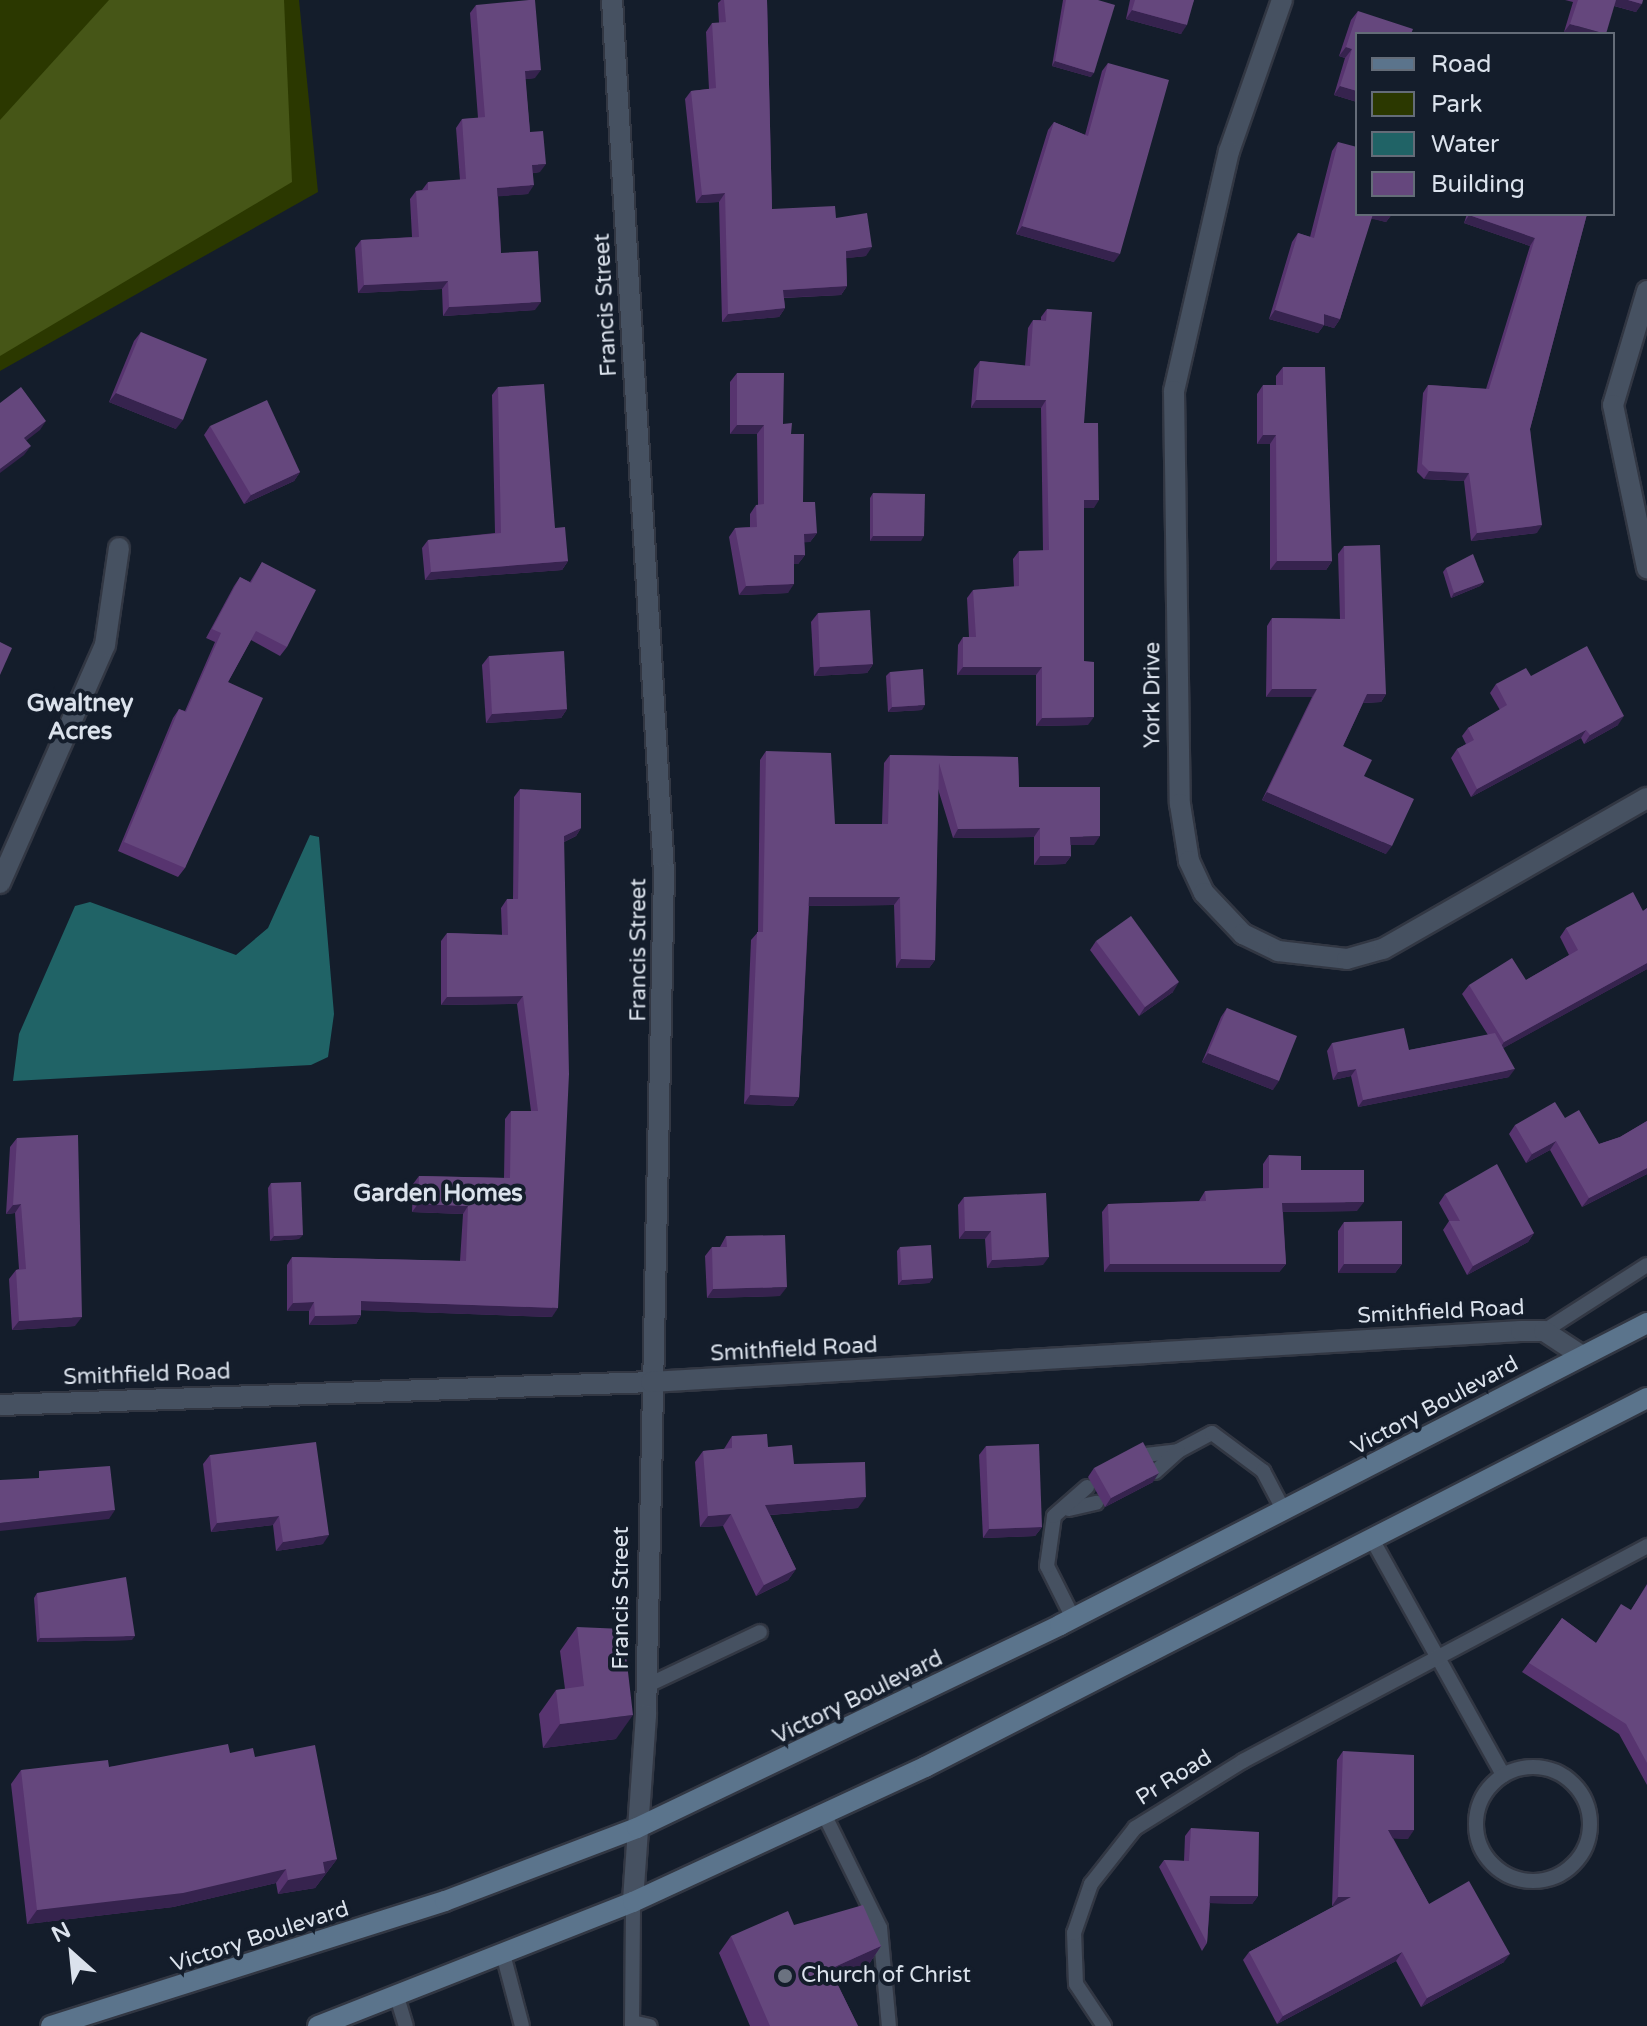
<!DOCTYPE html>
<style>
body{margin:0}
#map{position:relative;width:1647px;height:2026px;overflow:hidden;background:#141d2b;font-family:"Varela Round",sans-serif}
div>[style]{position:absolute}
.green>*{inset:0;background:#2b3800}
.forest>*{inset:0;background:#465617}
.water>*{inset:0;background:#206366}
.roads{filter:drop-shadow(2px 0 #323743) drop-shadow(-2px 0 #323743) drop-shadow(0 2px #323743) drop-shadow(0 -2px #323743)}
.service>*{height:14px;margin:-7px;padding:0 7px;transform-origin:7px;border-radius:7px;background:#465161}
.service>.ring{margin:-7px;padding:0;box-sizing:content-box;background:none;border:14px solid #465161;border-radius:50%}
.minor>*{height:20px;margin:-10px;padding:0 10px;transform-origin:10px;border-radius:10px;background:#465161}
.secondary>*{height:20px;margin:-10px;padding:0 10px;transform-origin:10px;border-radius:10px;background:#5b748c}
.wall>*{inset:0;background:#57346f}
.shaded-wall>*{inset:0;background:#36234e}
.building>*{inset:0;background:#65477d}
.dots>*{width:22px;height:22px;translate:-50% -50%;box-sizing:border-box;border:4px solid #141d2b;border-radius:50%}
span{translate:-50% -50%;white-space:nowrap;text-align:center;line-height:1.15;-webkit-text-stroke:8px #141d2b;paint-order:stroke}
.street-label{font-size:22px;color:#dbe2ec}
.poi-label{font-size:22px;color:#dbe2ec}
.left{translate:0 -50%;text-align:left}
.neighbourhood-label{font-size:24px;color:#dbe2ec;font-weight:700}
.legend{position:absolute;left:1355px;top:32px;width:260px;height:184px;box-sizing:border-box;background:#141d2b;border:2px solid #646c78;margin:0;padding:10px 14px;list-style:none;font-size:24px;color:#dbe2ec}
.legend li{display:flex;align-items:center;gap:16px;height:40px}
.legend b{width:40px;border:2px solid #646c78}
.north{position:absolute;left:32px;top:1914px;width:80px;height:80px;-webkit-text-stroke:6px #141d2b;paint-order:stroke;rotate:333deg;font-size:22px;font-weight:700;line-height:32px;text-align:center;color:#dbe2ec}
.north::after{content:'';display:block;margin:auto;width:28px;height:36px;background:#dbe2ec;clip-path:polygon(50% 0,100% 100%,50% 72%,0 100%)}
</style>
<div id="map">
<div class="green">
<div style="clip-path:polygon(0 0,299px 0,318px 192px,0 371px)"></div>
</div>
<div class="forest">
<div style="clip-path:polygon(109px 0,284px 0,292px 182px,0 356px,0 120px)"></div>
</div>
<div class="water">
<div style="clip-path:polygon(310px 835px,319px 837px,334px 1014px,328px 1057px,311px 1065px,13px 1081px,19px 1034px,75px 906px,90px 902px,236px 955px,268px 928px)"></div>
</div>
<div class="roads">
<div class="service">
<div style="left:1544px;top:1331px;width:122px;rotate:-32.7deg"></div>
<div style="left:1146px;top:1455px;width:32px;rotate:-7deg"></div>
<div style="left:1178px;top:1451px;width:38px;rotate:-28deg"></div>
<div style="left:1212px;top:1433px;width:64px;rotate:36.7deg"></div>
<div style="left:1263px;top:1471px;width:45px;rotate:62.3deg"></div>
<div style="left:1155px;top:1472px;width:31px;rotate:-42deg"></div>
<div style="left:1069px;top:1509px;width:28px;rotate:-13deg"></div>
<div style="left:1373px;top:1541px;width:268px;rotate:60.9deg"></div>
<div style="left:1073px;top:1618px;width:58px;rotate:-116.6deg"></div>
<div style="left:1047px;top:1566px;width:50px;rotate:-82deg"></div>
<div style="left:1054px;top:1516px;width:44px;rotate:-41.3deg"></div>
<div style="left:646px;top:1686px;width:126px;rotate:-25.3deg"></div>
<div class="ring" style="left:1476px;top:1767px;width:100px;height:100px"></div>
<div style="left:824px;top:1814px;width:127px;rotate:63.8deg"></div>
<div style="left:880px;top:1928px;width:98px;rotate:84.8deg"></div>
<div style="left:503px;top:1954px;width:74px;rotate:75.2deg"></div>
<div style="left:397px;top:1997px;width:30px;rotate:73deg"></div>
<div style="left:632px;top:2022px;width:18px;rotate:13deg"></div>
<div style="left:632px;top:2026px;width:124px;rotate:-89.5deg"></div>
<div style="left:1104px;top:2026px;width:50px;rotate:-123.7deg"></div>
<div style="left:1076px;top:1984px;width:51px;rotate:-92.2deg"></div>
<div style="left:1074px;top:1933px;width:52px;rotate:-70.9deg"></div>
<div style="left:1091px;top:1884px;width:71px;rotate:-51.8deg"></div>
<div style="left:1135px;top:1828px;width:127px;rotate:-31.8deg"></div>
<div style="left:1243px;top:1761px;width:458px;rotate:-28deg"></div>
</div>
<div class="minor">
<div style="left:612px;top:0;width:874px;rotate:86.59deg"></div>
<div style="left:664px;top:872px;width:843px;rotate:91.22deg"></div>
<div style="left:646px;top:1715px;width:187px;rotate:94deg"></div>
<div style="left:1282px;top:0;width:160px;rotate:109.3deg"></div>
<div style="left:1229px;top:151px;width:246px;rotate:102.9deg"></div>
<div style="left:1174px;top:391px;width:413px;rotate:89.2deg"></div>
<div style="left:1180px;top:804px;width:58px;rotate:81deg"></div>
<div style="left:1189px;top:861px;width:35px;rotate:65deg"></div>
<div style="left:1204px;top:893px;width:57px;rotate:46.4deg"></div>
<div style="left:1243px;top:934px;width:39px;rotate:26deg"></div>
<div style="left:1278px;top:951px;width:69px;rotate:6.6deg"></div>
<div style="left:1347px;top:959px;width:37px;rotate:-16deg"></div>
<div style="left:1383px;top:949px;width:304px;rotate:-29.8deg"></div>
<div style="left:1647px;top:291px;width:119px;rotate:106.6deg"></div>
<div style="left:1613px;top:405px;width:167px;rotate:78.2deg"></div>
<div style="left:0;top:883px;width:260px;rotate:-66.2deg"></div>
<div style="left:105px;top:645px;width:98px;rotate:-81.8deg"></div>
<div style="left:0;top:1405px;width:651px;rotate:-2.02deg"></div>
<div style="left:651px;top:1382px;width:871px;rotate:-3.35deg"></div>
<div style="left:1521px;top:1331px;width:23px"></div>
<div style="left:1544px;top:1331px;width:45px;rotate:33.3deg"></div>
</div>
<div class="secondary">
<div style="left:51px;top:2026px;width:413px;rotate:-17.6deg"></div>
<div style="left:445px;top:1901px;width:205px;rotate:-20.8deg"></div>
<div style="left:637px;top:1828px;width:469px;rotate:-25.6deg"></div>
<div style="left:1060px;top:1625px;width:660px;rotate:-27.22deg"></div>
<div style="left:318px;top:2026px;width:339px;rotate:-21.5deg"></div>
<div style="left:633px;top:1902px;width:322px;rotate:-24.8deg"></div>
<div style="left:925px;top:1767px;width:811px;rotate:-27.07deg"></div>
</div>
</div>
<div class="wall">
<div style="clip-path:polygon(721px 0,767px 0,772px 209px,836px 218px,866px 256px,846px 258px,847px 286px,841px 295px,784px 298px,785px 308px,779px 317px,722px 322px,719px 202px,696px 203px,685px 99px,691px 91px,709px 89px,706px 32px,712px 23px,719px 23px,718px 3px)"></div>
<div style="clip-path:polygon(1063px 0,1098px 0,1091px 77px,1052px 66px)"></div>
<div style="clip-path:polygon(1130px 0,1194px 0,1181px 34px,1126px 19px)"></div>
<div style="clip-path:polygon(1565px 0,1643px 0,1636px 12px,1614px 6px,1564px 32px,1573px 2px)"></div>
<div style="clip-path:polygon(476px 5px,535px 78px,525px 79px,530px 132px,540px 172px,533px 173px,528px 194px,498px 196px,501px 253px,535px 310px,443px 316px,442px 289px,358px 293px,355px 248px,361px 240px,412px 237px,410px 199px,416px 191px,422px 190px,428px 182px,460px 180px,456px 128px,462px 119px,478px 118px,470px 13px)"></div>
<div style="clip-path:polygon(1358px 11px,1357px 34px,1357px 102px,1334px 95px,1345px 58px,1339px 56px,1351px 20px)"></div>
<div style="clip-path:polygon(1108px 63px,1114px 262px,1016px 234px,1048px 130px,1054px 122px,1085px 135px,1102px 71px)"></div>
<div style="clip-path:polygon(1338px 142px,1392px 214px,1386px 222px,1371px 218px,1340px 319px,1334px 328px,1324px 325px,1318px 333px,1269px 319px,1292px 242px,1298px 233px,1310px 237px,1332px 151px)"></div>
<div style="clip-path:polygon(1467px 214px,1587px 214px,1530px 429px,1537px 533px,1471px 541px,1464px 481px,1424px 479px,1417px 472px,1423px 393px,1428px 385px,1486px 389px,1530px 246px,1464px 223px)"></div>
<div style="clip-path:polygon(1047px 309px,1084px 423px,1094px 508px,1084px 508px,1084px 661px,1088px 725px,1036px 726px,1036px 675px,957px 675px,958px 645px,963px 637px,969px 637px,967px 598px,973px 590px,1014px 587px,1013px 559px,1019px 551px,1043px 551px,1041px 408px,971px 408px,974px 369px,980px 361px,1025px 366px,1028px 328px,1033px 320px,1041px 320px,1041px 317px)"></div>
<div style="clip-path:polygon(141px 332px,176px 429px,109px 402px,134px 341px)"></div>
<div style="clip-path:polygon(1283px 367px,1332px 561px,1326px 570px,1270px 570px,1270px 444px,1257px 444px,1257px 394px,1263px 385px,1276px 385px,1276px 376px)"></div>
<div style="clip-path:polygon(737px 373px,791px 434px,803px 502px,817px 533px,810px 542px,804px 542px,805px 555px,798px 564px,794px 564px,788px 593px,739px 595px,729px 537px,735px 528px,750px 527px,750px 514px,756px 505px,758px 505px,757px 434px,730px 434px,730px 382px)"></div>
<div style="clip-path:polygon(498px 387px,568px 561px,562px 570px,425px 580px,422px 548px,428px 540px,495px 533px,492px 395px)"></div>
<div style="clip-path:polygon(210px 426px,300px 472px,294px 481px,244px 504px,204px 435px)"></div>
<div style="clip-path:polygon(873px 493px,921px 541px,870px 541px,870px 498px)"></div>
<div style="clip-path:polygon(1344px 546px,1386px 694px,1381px 702px,1363px 703px,1343px 746px,1364px 776px,1386px 854px,1262px 800px,1312px 697px,1266px 697px,1267px 626px,1272px 618px,1340px 619px,1338px 554px)"></div>
<div style="clip-path:polygon(262px 562px,287px 647px,280px 656px,251px 640px,228px 682px,185px 868px,178px 877px,118px 851px,173px 718px,179px 709px,185px 711px,215px 642px,206px 638px,234px 586px,240px 577px,250px 582px)"></div>
<div style="clip-path:polygon(1446px 568px,1484px 582px,1480px 586px,1451px 598px,1443px 572px)"></div>
<div style="clip-path:polygon(818px 613px,873px 664px,867px 673px,814px 676px,811px 622px)"></div>
<div style="clip-path:polygon(489px 656px,567px 709px,561px 718px,486px 723px,482px 665px)"></div>
<div style="clip-path:polygon(890px 672px,922px 710px,888px 712px,886px 676px)"></div>
<div style="clip-path:polygon(1531px 676px,1618px 725px,1584px 744px,1581px 738px,1471px 797px,1451px 758px,1457px 749px,1466px 744px,1462px 736px,1468px 728px,1500px 710px,1490px 693px,1496px 684px)"></div>
<div style="clip-path:polygon(766px 751px,835px 824px,882px 824px,884px 763px,890px 755px,1018px 757px,1019px 787px,1094px 845px,1071px 845px,1071px 856px,1065px 864px,1034px 865px,1034px 837px,953px 838px,938px 789px,935px 960px,929px 968px,896px 968px,894px 905px,809px 906px,799px 1097px,793px 1106px,744px 1104px,751px 940px,758px 932px,760px 760px)"></div>
<div style="clip-path:polygon(520px 789px,581px 828px,576px 836px,564px 842px,552px 1317px,361px 1310px,361px 1315px,356px 1324px,309px 1325px,309px 1311px,287px 1311px,287px 1265px,292px 1257px,460px 1261px,463px 1214px,412px 1212px,413px 1184px,419px 1176px,504px 1178px,505px 1119px,511px 1111px,531px 1111px,517px 1004px,441px 1005px,441px 941px,447px 933px,502px 935px,501px 908px,507px 899px,513px 899px,514px 797px)"></div>
<div style="clip-path:polygon(1647px 908px,1647px 969px,1503px 1048px,1509px 1077px,1358px 1107px,1351px 1076px,1333px 1080px,1327px 1051px,1332px 1043px,1409px 1050px,1488px 1035px,1462px 994px,1469px 985px,1526px 980px,1569px 955px,1560px 937px,1566px 928px,1643px 911px)"></div>
<div style="clip-path:polygon(1096px 941px,1173px 992px,1139px 1016px,1090px 950px)"></div>
<div style="clip-path:polygon(1227px 1008px,1273px 1090px,1202px 1062px,1221px 1017px)"></div>
<div style="clip-path:polygon(1565px 1118px,1599px 1144px,1620px 1137px,1647px 1121px,1647px 1174px,1582px 1207px,1550px 1150px,1526px 1163px,1509px 1134px,1515px 1125px)"></div>
<div style="clip-path:polygon(17px 1138px,75px 1326px,12px 1330px,9px 1279px,16px 1270px,19px 1269px,15px 1213px,6px 1214px,10px 1147px)"></div>
<div style="clip-path:polygon(1269px 1155px,1301px 1170px,1357px 1211px,1283px 1212px,1286px 1264px,1279px 1272px,1104px 1272px,1102px 1212px,1108px 1204px,1199px 1201px,1205px 1191px,1263px 1188px,1263px 1164px)"></div>
<div style="clip-path:polygon(271px 1183px,299px 1239px,270px 1241px,268px 1188px)"></div>
<div style="clip-path:polygon(1445px 1194px,1534px 1233px,1528px 1242px,1467px 1275px,1443px 1230px,1449px 1221px,1439px 1203px)"></div>
<div style="clip-path:polygon(964px 1197px,1043px 1265px,987px 1268px,985px 1239px,959px 1239px,958px 1205px)"></div>
<div style="clip-path:polygon(1344px 1222px,1402px 1264px,1395px 1273px,1338px 1273px,1338px 1231px)"></div>
<div style="clip-path:polygon(726px 1236px,780px 1296px,707px 1298px,705px 1256px,712px 1247px,720px 1247px)"></div>
<div style="clip-path:polygon(900px 1247px,933px 1278px,929px 1283px,898px 1285px,897px 1251px)"></div>
<div style="clip-path:polygon(732px 1436px,768px 1447px,858px 1508px,770px 1515px,796px 1569px,788px 1580px,756px 1596px,723px 1526px,700px 1527px,695px 1462px,703px 1451px,724px 1449px)"></div>
<div style="clip-path:polygon(986px 1446px,1042px 1527px,1035px 1536px,983px 1538px,979px 1455px)"></div>
<div style="clip-path:polygon(210px 1455px,323px 1544px,276px 1551px,273px 1525px,211px 1532px,203px 1464px)"></div>
<div style="clip-path:polygon(1094px 1468px,1153px 1482px,1105px 1507px,1088px 1477px)"></div>
<div style="clip-path:polygon(1647px 1584px,1647px 1785px,1619px 1734px,1522px 1672px,1562px 1618px,1596px 1643px,1631px 1610px)"></div>
<div style="clip-path:polygon(37px 1593px,132px 1640px,37px 1642px,34px 1598px)"></div>
<div style="clip-path:polygon(577px 1627px,616px 1739px,543px 1748px,539px 1714px,556px 1690px,565px 1689px,560px 1651px)"></div>
<div style="clip-path:polygon(1343px 1751px,1408px 1839px,1393px 1838px,1429px 1904px,1504px 1962px,1421px 2007px,1396px 1961px,1277px 2024px,1243px 1960px,1249px 1952px,1335px 1906px,1332px 1906px,1337px 1760px)"></div>
<div style="clip-path:polygon(230px 1753px,255px 1757px,337px 1859px,315px 1888px,278px 1894px,276px 1883px,173px 1907px,27px 1924px,11px 1784px,21px 1770px,109px 1767px)"></div>
<div style="clip-path:polygon(1191px 1828px,1258px 1896px,1252px 1904px,1210px 1903px,1207px 1943px,1202px 1951px,1159px 1867px,1164px 1860px,1184px 1861px,1185px 1836px)"></div>
<div style="clip-path:polygon(794px 1925px,881px 1946px,869px 1964px,835px 1979px,858px 2026px,750px 2026px,719px 1953px,731px 1936px)"></div>
</div>
<div class="shaded-wall">
<div style="clip-path:polygon(1615px 0,1628px 0,1642px 4px,1636px 12px,1611px 5px)"></div>
<div style="clip-path:polygon(1132px 10px,1187px 25px,1181px 34px,1126px 19px)"></div>
<div style="clip-path:polygon(1570px 24px,1606px 34px,1571px 34px,1564px 32px)"></div>
<div style="clip-path:polygon(1346px 47px,1352px 49px,1345px 58px,1339px 56px)"></div>
<div style="clip-path:polygon(1055px 61px,1094px 73px,1091px 77px,1052px 66px)"></div>
<div style="clip-path:polygon(541px 70px,535px 78px,519px 80px,525px 71px)"></div>
<div style="clip-path:polygon(1340px 86px,1357px 91px,1357px 102px,1334px 95px)"></div>
<div style="clip-path:polygon(546px 164px,540px 172px,526px 174px,532px 165px)"></div>
<div style="clip-path:polygon(534px 185px,528px 194px,491px 197px,497px 188px)"></div>
<div style="clip-path:polygon(725px 193px,719px 202px,696px 203px,702px 195px)"></div>
<div style="clip-path:polygon(1371px 214px,1392px 214px,1386px 222px,1368px 218px)"></div>
<div style="clip-path:polygon(1469px 215px,1535px 238px,1530px 246px,1464px 223px)"></div>
<div style="clip-path:polygon(1022px 226px,1120px 254px,1114px 262px,1016px 234px)"></div>
<div style="clip-path:polygon(872px 247px,866px 256px,840px 259px,846px 251px)"></div>
<div style="clip-path:polygon(448px 281px,442px 289px,358px 293px,364px 285px)"></div>
<div style="clip-path:polygon(847px 286px,841px 295px,777px 298px,783px 290px)"></div>
<div style="clip-path:polygon(541px 302px,535px 310px,443px 316px,449px 307px)"></div>
<div style="clip-path:polygon(785px 308px,779px 317px,722px 322px,728px 314px)"></div>
<div style="clip-path:polygon(1275px 310px,1324px 314px,1340px 319px,1334px 328px,1324px 325px,1318px 333px,1269px 319px)"></div>
<div style="clip-path:polygon(116px 393px,183px 420px,176px 429px,109px 402px)"></div>
<div style="clip-path:polygon(976px 400px,1046px 400px,1041px 408px,971px 408px)"></div>
<div style="clip-path:polygon(46px 421px,40px 430px,18px 447px,24px 438px)"></div>
<div style="clip-path:polygon(737px 425px,764px 425px,757px 434px,730px 434px)"></div>
<div style="clip-path:polygon(1263px 435px,1276px 435px,1270px 444px,1257px 444px)"></div>
<div style="clip-path:polygon(31px 446px,24px 455px,0 473px,0 469px)"></div>
<div style="clip-path:polygon(1429px 471px,1469px 473px,1464px 481px,1424px 479px)"></div>
<div style="clip-path:polygon(300px 472px,294px 481px,244px 504px,251px 495px)"></div>
<div style="clip-path:polygon(1084px 500px,1099px 500px,1094px 508px,1078px 508px)"></div>
<div style="clip-path:polygon(1542px 525px,1537px 533px,1471px 541px,1477px 533px)"></div>
<div style="clip-path:polygon(817px 533px,810px 542px,797px 543px,804px 534px)"></div>
<div style="clip-path:polygon(873px 536px,924px 536px,921px 541px,870px 541px)"></div>
<div style="clip-path:polygon(794px 555px,805px 555px,798px 564px,787px 564px)"></div>
<div style="clip-path:polygon(568px 561px,562px 570px,425px 580px,431px 572px)"></div>
<div style="clip-path:polygon(1277px 561px,1332px 561px,1326px 570px,1270px 570px)"></div>
<div style="clip-path:polygon(1484px 582px,1480px 586px,1451px 598px,1454px 593px)"></div>
<div style="clip-path:polygon(794px 584px,788px 593px,739px 595px,746px 586px)"></div>
<div style="clip-path:polygon(873px 664px,867px 673px,814px 676px,820px 667px)"></div>
<div style="clip-path:polygon(963px 667px,1042px 667px,1036px 675px,957px 675px)"></div>
<div style="clip-path:polygon(1272px 689px,1317px 689px,1312px 697px,1266px 697px)"></div>
<div style="clip-path:polygon(1367px 694px,1386px 694px,1381px 702px,1361px 703px)"></div>
<div style="clip-path:polygon(925px 705px,922px 710px,888px 712px,892px 707px)"></div>
<div style="clip-path:polygon(567px 709px,561px 718px,486px 723px,492px 714px)"></div>
<div style="clip-path:polygon(1624px 716px,1618px 725px,1584px 744px,1590px 735px)"></div>
<div style="clip-path:polygon(1094px 717px,1088px 725px,1036px 726px,1042px 718px)"></div>
<div style="clip-path:polygon(1586px 730px,1581px 738px,1471px 797px,1477px 789px)"></div>
<div style="clip-path:polygon(1267px 792px,1392px 846px,1386px 854px,1262px 800px)"></div>
<div style="clip-path:polygon(581px 828px,576px 836px,558px 845px,564px 836px)"></div>
<div style="clip-path:polygon(1040px 828px,1034px 837px,953px 838px,958px 829px)"></div>
<div style="clip-path:polygon(1100px 836px,1094px 845px,1065px 845px,1070px 837px)"></div>
<div style="clip-path:polygon(1040px 856px,1071px 856px,1065px 864px,1034px 865px)"></div>
<div style="clip-path:polygon(809px 897px,900px 897px,894px 905px,803px 906px)"></div>
<div style="clip-path:polygon(901px 959px,935px 960px,929px 968px,896px 968px)"></div>
<div style="clip-path:polygon(1647px 963px,1647px 969px,1498px 1051px,1504px 1042px)"></div>
<div style="clip-path:polygon(1179px 982px,1173px 992px,1139px 1016px,1145px 1007px)"></div>
<div style="clip-path:polygon(523px 996px,517px 1004px,441px 1005px,447px 997px)"></div>
<div style="clip-path:polygon(1208px 1053px,1279px 1081px,1273px 1090px,1202px 1062px)"></div>
<div style="clip-path:polygon(1356px 1069px,1351px 1076px,1333px 1080px,1338px 1072px)"></div>
<div style="clip-path:polygon(1515px 1069px,1509px 1077px,1358px 1107px,1363px 1100px)"></div>
<div style="clip-path:polygon(750px 1095px,799px 1097px,793px 1106px,744px 1104px)"></div>
<div style="clip-path:polygon(1556px 1141px,1550px 1150px,1526px 1163px,1532px 1154px)"></div>
<div style="clip-path:polygon(1647px 1168px,1647px 1174px,1582px 1207px,1589px 1198px)"></div>
<div style="clip-path:polygon(1364px 1202px,1357px 1211px,1276px 1212px,1282px 1203px)"></div>
<div style="clip-path:polygon(21px 1204px,15px 1213px,6px 1214px,13px 1205px)"></div>
<div style="clip-path:polygon(418px 1204px,468px 1206px,463px 1214px,412px 1212px)"></div>
<div style="clip-path:polygon(965px 1231px,991px 1231px,985px 1239px,959px 1239px)"></div>
<div style="clip-path:polygon(1534px 1233px,1528px 1242px,1467px 1275px,1473px 1266px)"></div>
<div style="clip-path:polygon(303px 1235px,299px 1239px,270px 1241px,274px 1236px)"></div>
<div style="clip-path:polygon(1049px 1257px,1043px 1265px,987px 1268px,992px 1260px)"></div>
<div style="clip-path:polygon(1110px 1264px,1286px 1264px,1279px 1272px,1104px 1272px)"></div>
<div style="clip-path:polygon(1344px 1264px,1402px 1264px,1395px 1273px,1338px 1273px)"></div>
<div style="clip-path:polygon(933px 1278px,929px 1283px,898px 1285px,902px 1280px)"></div>
<div style="clip-path:polygon(787px 1287px,780px 1296px,707px 1298px,713px 1289px)"></div>
<div style="clip-path:polygon(361px 1301px,558px 1308px,552px 1317px,355px 1310px)"></div>
<div style="clip-path:polygon(314px 1302px,309px 1311px,287px 1311px,293px 1303px)"></div>
<div style="clip-path:polygon(361px 1315px,356px 1324px,309px 1325px,315px 1316px)"></div>
<div style="clip-path:polygon(82px 1317px,75px 1326px,12px 1330px,19px 1321px)"></div>
<div style="clip-path:polygon(1159px 1473px,1153px 1482px,1105px 1507px,1111px 1498px)"></div>
<div style="clip-path:polygon(866px 1497px,858px 1508px,757px 1516px,765px 1505px)"></div>
<div style="clip-path:polygon(115px 1510px,109px 1519px,0 1531px,0 1523px)"></div>
<div style="clip-path:polygon(731px 1514px,723px 1526px,700px 1527px,708px 1516px)"></div>
<div style="clip-path:polygon(279px 1516px,273px 1525px,211px 1532px,217px 1523px)"></div>
<div style="clip-path:polygon(1042px 1527px,1035px 1536px,983px 1538px,989px 1529px)"></div>
<div style="clip-path:polygon(329px 1535px,323px 1544px,276px 1551px,283px 1542px)"></div>
<div style="clip-path:polygon(796px 1569px,788px 1580px,756px 1596px,764px 1585px)"></div>
<div style="clip-path:polygon(135px 1636px,132px 1640px,37px 1642px,40px 1638px)"></div>
<div style="clip-path:polygon(633px 1715px,616px 1739px,543px 1748px,560px 1724px)"></div>
<div style="clip-path:polygon(1388px 1830px,1414px 1830px,1408px 1839px,1382px 1838px)"></div>
<div style="clip-path:polygon(337px 1859px,315px 1888px,278px 1894px,288px 1880px,323px 1862px)"></div>
<div style="clip-path:polygon(286px 1869px,276px 1883px,173px 1907px,27px 1924px,37px 1910px)"></div>
<div style="clip-path:polygon(1210px 1896px,1258px 1896px,1252px 1904px,1205px 1903px)"></div>
<div style="clip-path:polygon(1338px 1897px,1351px 1897px,1345px 1906px,1332px 1906px)"></div>
<div style="clip-path:polygon(881px 1946px,869px 1964px,818px 1986px,830px 1969px)"></div>
<div style="clip-path:polygon(1402px 1952px,1396px 1961px,1277px 2024px,1283px 2016px)"></div>
<div style="clip-path:polygon(1510px 1954px,1504px 1962px,1421px 2007px,1427px 1998px)"></div>
</div>
<div class="building">
<div style="clip-path:polygon(529px 0,535px 0,541px 70px,525px 71px,530px 132px,543px 131px,546px 164px,532px 165px,534px 185px,497px 188px,501px 253px,538px 251px,541px 302px,449px 307px,448px 281px,364px 285px,361px 240px,419px 237px,416px 191px,428px 190px,428px 182px,466px 179px,462px 119px,485px 117px,476px 5px)"></div>
<div style="clip-path:polygon(724px 0,767px 0,772px 209px,835px 206px,836px 218px,867px 213px,872px 247px,846px 251px,847px 286px,783px 290px,785px 308px,728px 314px,725px 193px,702px 195px,691px 91px,716px 88px,712px 23px,726px 22px)"></div>
<div style="clip-path:polygon(1066px 0,1098px 0,1115px 5px,1094px 73px,1055px 61px)"></div>
<div style="clip-path:polygon(1135px 0,1194px 0,1187px 25px,1132px 10px)"></div>
<div style="clip-path:polygon(1578px 0,1616px 0,1606px 34px,1570px 24px)"></div>
<div style="clip-path:polygon(1628px 0,1643px 0,1642px 4px)"></div>
<div style="clip-path:polygon(1358px 11px,1413px 29px,1411px 34px,1357px 34px,1357px 91px,1340px 86px,1352px 49px,1346px 47px)"></div>
<div style="clip-path:polygon(1108px 63px,1169px 80px,1120px 254px,1022px 226px,1054px 122px,1088px 136px)"></div>
<div style="clip-path:polygon(1338px 142px,1357px 147px,1357px 214px,1373px 214px,1340px 319px,1324px 314px,1324px 325px,1275px 310px,1298px 233px,1314px 238px)"></div>
<div style="clip-path:polygon(1470px 214px,1587px 214px,1530px 429px,1542px 525px,1477px 533px,1469px 473px,1429px 471px,1422px 464px,1428px 385px,1489px 389px,1535px 238px,1469px 215px)"></div>
<div style="clip-path:polygon(1047px 309px,1092px 312px,1084px 423px,1098px 423px,1099px 500px,1084px 500px,1084px 661px,1094px 662px,1094px 717px,1042px 718px,1042px 667px,963px 667px,963px 637px,976px 637px,973px 590px,1019px 586px,1019px 551px,1049px 550px,1046px 400px,976px 400px,980px 361px,1030px 366px,1033px 320px,1046px 321px)"></div>
<div style="clip-path:polygon(141px 332px,207px 359px,183px 420px,116px 393px)"></div>
<div style="clip-path:polygon(1283px 367px,1325px 367px,1332px 561px,1277px 561px,1276px 435px,1263px 435px,1263px 385px,1283px 385px)"></div>
<div style="clip-path:polygon(737px 373px,784px 373px,783px 424px,792px 423px,791px 434px,804px 434px,803px 502px,815px 502px,817px 533px,804px 534px,805px 555px,794px 555px,794px 584px,746px 586px,735px 528px,757px 527px,756px 505px,764px 504px,764px 425px,737px 425px)"></div>
<div style="clip-path:polygon(544px 384px,555px 528px,565px 527px,568px 561px,431px 572px,428px 540px,501px 533px,498px 387px)"></div>
<div style="clip-path:polygon(21px 387px,46px 421px,24px 438px,31px 446px,0 469px,0 403px)"></div>
<div style="clip-path:polygon(267px 400px,300px 472px,251px 495px,210px 426px)"></div>
<div style="clip-path:polygon(873px 493px,925px 494px,924px 536px,873px 536px)"></div>
<div style="clip-path:polygon(1380px 545px,1386px 694px,1367px 694px,1343px 746px,1372px 760px,1364px 776px,1414px 799px,1392px 846px,1267px 792px,1317px 689px,1272px 689px,1272px 618px,1345px 619px,1344px 546px)"></div>
<div style="clip-path:polygon(1473px 554px,1484px 582px,1454px 593px,1446px 568px)"></div>
<div style="clip-path:polygon(262px 562px,316px 590px,287px 647px,256px 631px,228px 682px,263px 698px,185px 868px,124px 842px,179px 709px,186px 712px,221px 633px,212px 629px,240px 577px,251px 583px)"></div>
<div style="clip-path:polygon(870px 610px,873px 664px,820px 667px,818px 613px)"></div>
<div style="clip-path:polygon(0 642px,12px 648px,0 675px)"></div>
<div style="clip-path:polygon(1587px 646px,1624px 716px,1590px 735px,1586px 730px,1477px 789px,1457px 749px,1474px 740px,1468px 728px,1507px 705px,1496px 684px,1526px 668px,1531px 676px)"></div>
<div style="clip-path:polygon(564px 651px,567px 709px,492px 714px,489px 656px)"></div>
<div style="clip-path:polygon(923px 669px,925px 705px,892px 707px,890px 672px)"></div>
<div style="clip-path:polygon(766px 751px,831px 753px,835px 824px,888px 824px,890px 755px,1018px 757px,1019px 787px,1100px 787px,1100px 836px,1070px 837px,1071px 856px,1040px 856px,1040px 828px,958px 829px,939px 763px,935px 960px,901px 959px,900px 897px,809px 897px,799px 1097px,750px 1095px,757px 932px,763px 932px)"></div>
<div style="clip-path:polygon(520px 789px,581px 793px,581px 828px,564px 836px,569px 1074px,558px 1308px,361px 1301px,361px 1315px,315px 1316px,314px 1302px,293px 1303px,292px 1257px,466px 1261px,468px 1206px,418px 1204px,419px 1176px,510px 1178px,511px 1111px,538px 1111px,523px 996px,447px 997px,447px 933px,508px 935px,507px 899px,518px 899px)"></div>
<div style="clip-path:polygon(1633px 892px,1643px 911px,1647px 908px,1647px 963px,1504px 1042px,1469px 985px,1512px 958px,1526px 980px,1578px 950px,1566px 928px)"></div>
<div style="clip-path:polygon(1131px 916px,1179px 982px,1145px 1007px,1096px 941px)"></div>
<div style="clip-path:polygon(1227px 1008px,1297px 1036px,1279px 1081px,1208px 1053px)"></div>
<div style="clip-path:polygon(1404px 1028px,1409px 1050px,1495px 1033px,1515px 1069px,1363px 1100px,1356px 1069px,1338px 1072px,1332px 1043px)"></div>
<div style="clip-path:polygon(1555px 1102px,1565px 1118px,1579px 1110px,1599px 1144px,1620px 1137px,1647px 1121px,1647px 1168px,1589px 1198px,1556px 1141px,1532px 1154px,1515px 1125px)"></div>
<div style="clip-path:polygon(78px 1135px,82px 1317px,19px 1321px,16px 1270px,26px 1269px,21px 1204px,13px 1205px,17px 1138px)"></div>
<div style="clip-path:polygon(1269px 1155px,1301px 1156px,1301px 1170px,1364px 1170px,1364px 1202px,1282px 1203px,1286px 1264px,1110px 1264px,1108px 1204px,1206px 1201px,1205px 1191px,1269px 1188px)"></div>
<div style="clip-path:polygon(1497px 1164px,1534px 1233px,1473px 1266px,1449px 1221px,1460px 1221px,1445px 1194px)"></div>
<div style="clip-path:polygon(301px 1182px,303px 1235px,274px 1236px,271px 1183px)"></div>
<div style="clip-path:polygon(1046px 1193px,1049px 1257px,992px 1260px,991px 1231px,965px 1231px,964px 1197px)"></div>
<div style="clip-path:polygon(1402px 1221px,1402px 1264px,1344px 1264px,1344px 1222px)"></div>
<div style="clip-path:polygon(785px 1235px,787px 1287px,713px 1289px,712px 1247px,727px 1247px,726px 1236px)"></div>
<div style="clip-path:polygon(931px 1245px,933px 1278px,902px 1280px,900px 1247px)"></div>
<div style="clip-path:polygon(767px 1434px,768px 1447px,792px 1445px,794px 1464px,865px 1462px,866px 1497px,765px 1505px,796px 1569px,764px 1585px,731px 1514px,708px 1516px,703px 1451px,732px 1448px,732px 1436px)"></div>
<div style="clip-path:polygon(316px 1442px,329px 1535px,283px 1542px,279px 1516px,217px 1523px,210px 1455px)"></div>
<div style="clip-path:polygon(1143px 1442px,1159px 1473px,1111px 1498px,1094px 1468px)"></div>
<div style="clip-path:polygon(1039px 1444px,1042px 1527px,989px 1529px,986px 1446px)"></div>
<div style="clip-path:polygon(110px 1466px,115px 1510px,0 1523px,0 1480px,39px 1478px,39px 1471px)"></div>
<div style="clip-path:polygon(126px 1577px,135px 1636px,40px 1638px,37px 1593px)"></div>
<div style="clip-path:polygon(1647px 1585px,1647px 1763px,1626px 1724px,1529px 1663px,1562px 1618px,1596px 1643px,1621px 1604px,1631px 1610px)"></div>
<div style="clip-path:polygon(577px 1627px,623px 1629px,633px 1715px,560px 1724px,556px 1690px,584px 1686px)"></div>
<div style="clip-path:polygon(228px 1744px,230px 1753px,253px 1748px,255px 1757px,315px 1745px,337px 1859px,323px 1862px,325px 1873px,288px 1880px,286px 1869px,183px 1893px,37px 1910px,21px 1770px,108px 1760px,109px 1767px)"></div>
<div style="clip-path:polygon(1343px 1751px,1414px 1755px,1414px 1830px,1388px 1830px,1429px 1904px,1469px 1881px,1510px 1954px,1427px 1998px,1402px 1952px,1283px 2016px,1249px 1952px,1351px 1897px,1338px 1897px)"></div>
<div style="clip-path:polygon(1191px 1828px,1259px 1832px,1258px 1896px,1210px 1896px,1207px 1943px,1164px 1860px,1189px 1861px)"></div>
<div style="clip-path:polygon(863px 1905px,881px 1946px,830px 1969px,858px 2026px,770px 2026px,731px 1936px,788px 1911px,794px 1925px)"></div>
</div>
<div class="dots">
<div style="left:785px;top:1976px;background:#6b7280"></div>
</div>
<div class="street-label">
<span style="left:606px;top:305px;rotate:-93deg">Francis Street</span>
<span style="left:1153px;top:695px;rotate:-90deg">York Drive</span>
<span style="left:639px;top:950px;rotate:-90deg">Francis Street</span>
<span style="left:1441px;top:1312px;rotate:-3deg">Smithfield Road</span>
<span style="left:794px;top:1350px;rotate:-3deg">Smithfield Road</span>
<span style="left:147px;top:1375px;rotate:-2deg">Smithfield Road</span>
<span style="left:1435px;top:1406px;rotate:-28deg">Victory Boulevard</span>
<span style="left:622px;top:1598px;rotate:-90deg">Francis Street</span>
<span style="left:858px;top:1698px;rotate:-26deg">Victory Boulevard</span>
<span style="left:1174px;top:1778px;rotate:-32deg">Pr Road</span>
<span style="left:260px;top:1937px;rotate:-18deg">Victory Boulevard</span>
</div>
<div class="poi-label">
<span class="left" style="left:801px;top:1976px">Church of Christ</span>
</div>
<div class="neighbourhood-label">
<span style="left:80px;top:718px">Gwaltney<br>Acres</span>
<span style="left:438px;top:1194px">Garden Homes</span>
</div>
<ul class="legend">
<li><b style="height:10px;background:#5b748c"></b>Road</li>
<li><b style="height:22px;background:#2b3800"></b>Park</li>
<li><b style="height:22px;background:#206366"></b>Water</li>
<li><b style="height:22px;background:#65477d"></b>Building</li>
</ul>
<div class="north">N</div>
</div>
